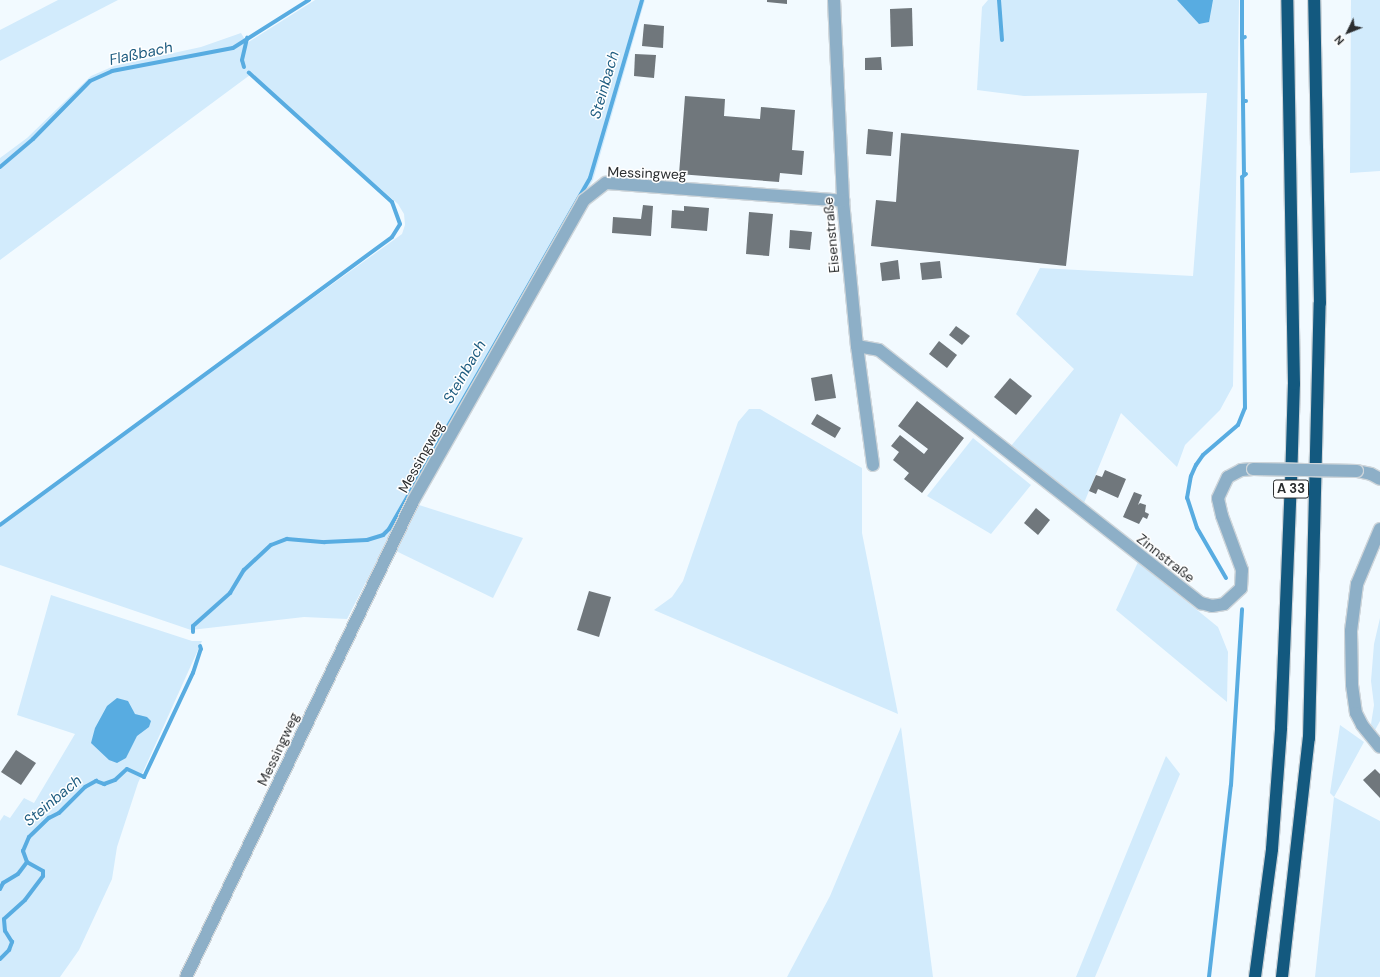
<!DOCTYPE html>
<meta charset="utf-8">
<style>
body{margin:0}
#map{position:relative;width:1380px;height:977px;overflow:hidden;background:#f2faff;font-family:"DM Sans",sans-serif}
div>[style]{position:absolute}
.green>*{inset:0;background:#d2ebfc}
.water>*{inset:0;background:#58ace1}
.stream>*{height:4px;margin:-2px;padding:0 2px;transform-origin:2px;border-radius:2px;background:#58ace1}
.building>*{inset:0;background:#70777c}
.roads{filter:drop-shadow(1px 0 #ced5da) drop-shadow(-1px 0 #ced5da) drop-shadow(0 1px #ced5da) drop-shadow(0 -1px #ced5da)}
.minor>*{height:12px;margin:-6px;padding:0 6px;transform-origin:6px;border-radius:6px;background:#8dafc7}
.highway>*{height:12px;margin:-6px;padding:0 6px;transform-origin:6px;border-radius:6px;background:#13597f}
.bridges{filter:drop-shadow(1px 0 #ced5da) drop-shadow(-1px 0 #ced5da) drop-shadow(0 1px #ced5da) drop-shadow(0 -1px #ced5da)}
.minor-bridge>*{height:12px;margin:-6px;padding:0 6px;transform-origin:6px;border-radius:6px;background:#8dafc7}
span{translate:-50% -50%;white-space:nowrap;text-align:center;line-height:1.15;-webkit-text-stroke:3px #fff;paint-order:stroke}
.shield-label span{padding:1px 3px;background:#fff;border:1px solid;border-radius:3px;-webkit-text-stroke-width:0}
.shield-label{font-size:13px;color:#2b2e30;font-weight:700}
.street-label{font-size:14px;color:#2b2e30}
.water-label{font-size:15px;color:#1f5d81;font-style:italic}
.north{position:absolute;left:1328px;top:12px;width:40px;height:40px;-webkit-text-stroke:3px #fff;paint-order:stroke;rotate:227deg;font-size:11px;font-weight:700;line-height:16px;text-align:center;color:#2b2e30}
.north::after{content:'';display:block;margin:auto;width:14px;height:18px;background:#2b2e30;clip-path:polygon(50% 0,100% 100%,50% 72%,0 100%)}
</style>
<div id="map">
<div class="green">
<div style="clip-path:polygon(58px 0,118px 0,0 61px,0 30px)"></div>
<div style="clip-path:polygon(315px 0,645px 0,593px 180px,417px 483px,347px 619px,304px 617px,191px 630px,0 565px,0 523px,402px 234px,405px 225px,404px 214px,398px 204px,250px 75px,0 260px,0 158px,27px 138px,91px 76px,114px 66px,201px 47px,241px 33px,247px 43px)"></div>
<div style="clip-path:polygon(988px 0,1239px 0,1233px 386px,1220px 410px,1185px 445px,1177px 467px,1121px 413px,1084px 503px,1011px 446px,1074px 369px,1016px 314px,1040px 268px,1193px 276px,1207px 93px,1024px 96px,977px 90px,982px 7px)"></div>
<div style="clip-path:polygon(1351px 0,1380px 0,1380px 171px,1350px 173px)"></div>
<div style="clip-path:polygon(749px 409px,760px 409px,862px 468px,862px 533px,898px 714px,654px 610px,672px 597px,683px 581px,738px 422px)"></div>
<div style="clip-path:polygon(973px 438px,1031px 485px,991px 534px,927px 496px)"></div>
<div style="clip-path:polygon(419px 505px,523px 538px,493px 598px,396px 551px)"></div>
<div style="clip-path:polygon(1138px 562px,1218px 627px,1228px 652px,1227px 702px,1116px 610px)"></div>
<div style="clip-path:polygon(51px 595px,192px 641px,202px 641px,138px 783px,117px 847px,112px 879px,79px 950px,60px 977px,0 977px,0 821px,4px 815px,10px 818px,24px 798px,34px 803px,75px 734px,17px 715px)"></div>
<div style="clip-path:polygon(1380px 618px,1380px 721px,1374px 732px,1371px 724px,1374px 705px,1371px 681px,1374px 644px)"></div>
<div style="clip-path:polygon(1340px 725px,1364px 742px,1334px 797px,1380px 821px,1380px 977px,1315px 977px,1334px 797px,1330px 793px)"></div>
<div style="clip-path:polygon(901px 727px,933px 977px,787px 977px,830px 896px)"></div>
<div style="clip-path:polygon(1166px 756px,1180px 774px,1095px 977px,1076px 977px)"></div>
</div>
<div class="water">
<div style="clip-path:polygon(1177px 0,1213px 0,1209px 22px,1199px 24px)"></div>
<div style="clip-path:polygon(117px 698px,128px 701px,135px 714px,147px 717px,151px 721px,149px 727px,137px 736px,126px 758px,117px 763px,109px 760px,91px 743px,95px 728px,107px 706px)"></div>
</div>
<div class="stream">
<div style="left:999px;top:0;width:40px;rotate:85.7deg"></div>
<div style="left:1242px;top:0;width:38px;rotate:90deg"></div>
<div style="left:244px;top:67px;width:7px;rotate:-106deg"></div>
<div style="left:242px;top:60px;width:23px;rotate:-77deg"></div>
<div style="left:1243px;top:101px;width:63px;rotate:-90.9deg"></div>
<div style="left:1242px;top:38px;width:3px;rotate:-18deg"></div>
<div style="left:0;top:167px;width:43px;rotate:-40.3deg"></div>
<div style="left:33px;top:139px;width:81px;rotate:-45.5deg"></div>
<div style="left:90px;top:81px;width:24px;rotate:-24deg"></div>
<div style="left:112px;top:71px;width:123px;rotate:-10.8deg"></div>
<div style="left:233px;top:48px;width:90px;rotate:-32.3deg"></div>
<div style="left:1244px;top:175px;width:74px;rotate:-90.8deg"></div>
<div style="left:1243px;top:101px;width:3px"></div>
<div style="left:0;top:525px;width:486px;rotate:-36.3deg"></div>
<div style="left:392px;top:237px;width:15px;rotate:-58deg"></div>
<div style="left:400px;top:224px;width:23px;rotate:-110deg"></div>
<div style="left:392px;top:202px;width:193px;rotate:-137.9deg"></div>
<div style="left:1226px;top:578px;width:58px;rotate:-120.1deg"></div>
<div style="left:1197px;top:528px;width:32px;rotate:-108deg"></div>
<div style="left:1187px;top:498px;width:22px;rotate:-80deg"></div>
<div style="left:1191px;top:476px;width:12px;rotate:-66deg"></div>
<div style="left:1196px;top:465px;width:12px;rotate:-55deg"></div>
<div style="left:1203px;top:455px;width:46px;rotate:-40.6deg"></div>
<div style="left:1238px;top:425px;width:18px;rotate:-68deg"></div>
<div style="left:1245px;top:408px;width:231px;rotate:-90.7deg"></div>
<div style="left:1242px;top:177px;width:5px;rotate:-37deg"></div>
<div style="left:193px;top:632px;width:6px;rotate:-90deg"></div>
<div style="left:193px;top:626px;width:50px;rotate:-41.7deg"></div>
<div style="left:230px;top:593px;width:27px;rotate:-59deg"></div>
<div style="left:244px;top:570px;width:37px;rotate:-43deg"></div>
<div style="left:271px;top:545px;width:17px;rotate:-21deg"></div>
<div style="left:287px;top:539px;width:38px;rotate:5deg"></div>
<div style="left:325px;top:542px;width:42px;rotate:-2.7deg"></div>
<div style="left:367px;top:540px;width:17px;rotate:-17deg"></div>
<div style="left:383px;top:535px;width:8px;rotate:-45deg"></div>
<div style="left:389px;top:529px;width:404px;rotate:-60.2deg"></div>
<div style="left:590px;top:178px;width:185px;rotate:-73.7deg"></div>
<div style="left:0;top:889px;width:7px;rotate:-63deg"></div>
<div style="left:3px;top:883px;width:17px;rotate:-31deg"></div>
<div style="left:18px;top:874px;width:15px;rotate:-53deg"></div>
<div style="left:0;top:959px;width:13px;rotate:-45deg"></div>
<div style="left:9px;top:950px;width:9px;rotate:-69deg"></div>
<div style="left:12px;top:942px;width:13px;rotate:-122deg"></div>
<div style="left:5px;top:931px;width:12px;rotate:-95deg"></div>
<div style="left:4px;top:919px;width:28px;rotate:-42deg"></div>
<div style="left:25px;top:900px;width:30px;rotate:-53deg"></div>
<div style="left:43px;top:876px;width:5px;rotate:-90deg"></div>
<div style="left:43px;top:871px;width:18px;rotate:-151deg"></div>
<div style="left:27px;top:862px;width:12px;rotate:-110deg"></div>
<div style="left:23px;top:851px;width:15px;rotate:-67deg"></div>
<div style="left:29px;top:837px;width:28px;rotate:-44deg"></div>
<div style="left:49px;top:818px;width:11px;rotate:-27deg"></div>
<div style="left:59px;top:813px;width:37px;rotate:-45deg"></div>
<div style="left:85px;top:787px;width:13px;rotate:-29deg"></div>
<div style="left:96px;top:781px;width:9px;rotate:21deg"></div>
<div style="left:104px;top:784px;width:12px;rotate:-20deg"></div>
<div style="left:115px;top:780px;width:16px;rotate:-43deg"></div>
<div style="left:127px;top:769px;width:19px;rotate:25deg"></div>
<div style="left:144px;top:777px;width:115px;rotate:-64.8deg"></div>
<div style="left:193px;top:673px;width:25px;rotate:-72deg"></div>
<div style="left:201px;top:649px;width:3px;rotate:-108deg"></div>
<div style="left:1209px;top:977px;width:193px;rotate:-83.5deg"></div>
<div style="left:1231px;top:785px;width:176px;rotate:-86.4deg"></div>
</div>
<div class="building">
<div style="clip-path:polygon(767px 0,787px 0,787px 4px,767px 2px)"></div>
<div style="clip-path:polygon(912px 8px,913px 46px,891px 47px,890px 9px)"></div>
<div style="clip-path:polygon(644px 24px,664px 26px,663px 48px,642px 46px)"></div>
<div style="clip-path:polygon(635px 54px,656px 55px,654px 78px,634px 76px)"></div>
<div style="clip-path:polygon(881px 57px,882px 70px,865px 70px,865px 58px)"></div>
<div style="clip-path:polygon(685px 96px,725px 99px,724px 116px,760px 119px,761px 107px,795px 110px,792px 150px,804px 151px,802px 175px,780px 173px,779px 182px,679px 174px)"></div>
<div style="clip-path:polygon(868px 129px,893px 132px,891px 156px,866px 154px)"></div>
<div style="clip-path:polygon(901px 133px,1079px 150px,1066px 266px,871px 246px,876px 200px,896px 202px)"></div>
<div style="clip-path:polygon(643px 205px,653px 206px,651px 236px,612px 233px,613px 217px,641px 219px)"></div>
<div style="clip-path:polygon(684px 206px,709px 208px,707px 231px,671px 228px,672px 210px,684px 211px)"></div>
<div style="clip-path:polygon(749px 212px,773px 214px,769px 256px,746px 254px)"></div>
<div style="clip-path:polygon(790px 230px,812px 232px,810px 250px,789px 248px)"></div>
<div style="clip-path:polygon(898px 260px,900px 279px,882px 281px,880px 263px)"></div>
<div style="clip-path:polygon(940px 261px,942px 278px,922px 280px,920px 263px)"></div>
<div style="clip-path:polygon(956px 326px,970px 336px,962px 345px,949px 335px)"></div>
<div style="clip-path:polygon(939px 341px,957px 355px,947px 368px,929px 354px)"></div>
<div style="clip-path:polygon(832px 374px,836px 398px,815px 401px,811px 378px)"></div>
<div style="clip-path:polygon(1010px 378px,1032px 396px,1016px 415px,994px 397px)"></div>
<div style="clip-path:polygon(917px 401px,964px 438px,922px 493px,904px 479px,909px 473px,893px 460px,899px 452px,891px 446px,900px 435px,924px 454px,928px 449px,898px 426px)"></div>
<div style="clip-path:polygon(817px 414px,841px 428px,835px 438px,811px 424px)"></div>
<div style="clip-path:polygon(1105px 470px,1126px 479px,1118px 498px,1098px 489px,1096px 494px,1089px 491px,1096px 475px,1102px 477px)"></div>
<div style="clip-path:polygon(1134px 492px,1142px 495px,1138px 505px,1140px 503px,1146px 505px,1145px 512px,1149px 514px,1147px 519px,1143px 517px,1139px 524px,1123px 517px)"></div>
<div style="clip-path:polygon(1036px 508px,1050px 520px,1038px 535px,1024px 523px)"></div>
<div style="clip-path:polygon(589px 591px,611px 597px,599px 637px,577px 630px)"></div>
<div style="clip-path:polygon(16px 750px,36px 763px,21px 785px,1px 772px)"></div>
<div style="clip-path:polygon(1375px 769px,1380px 774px,1380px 798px,1363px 780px)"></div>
</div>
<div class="roads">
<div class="minor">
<div style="left:834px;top:0;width:201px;rotate:87.4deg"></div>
<div style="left:843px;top:201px;width:146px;rotate:84.5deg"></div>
<div style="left:857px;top:346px;width:120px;rotate:82.3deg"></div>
<div style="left:857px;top:346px;width:22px;rotate:10deg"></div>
<div style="left:879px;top:350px;width:410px;rotate:38.2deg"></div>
<div style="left:1201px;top:603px;width:11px;rotate:15deg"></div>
<div style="left:1212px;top:606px;width:12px;rotate:-9deg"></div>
<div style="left:1224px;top:604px;width:23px;rotate:-43deg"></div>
<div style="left:1241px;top:588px;width:18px;rotate:-87deg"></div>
<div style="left:1242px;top:570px;width:58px;rotate:-110.3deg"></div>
<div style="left:1222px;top:516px;width:18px;rotate:-103deg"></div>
<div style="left:1218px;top:498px;width:23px;rotate:-65deg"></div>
<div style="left:1228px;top:477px;width:15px;rotate:-28deg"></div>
<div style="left:1241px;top:470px;width:12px;rotate:-5deg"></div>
<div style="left:1357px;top:471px;width:14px;rotate:12deg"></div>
<div style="left:1371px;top:474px;width:10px;rotate:29deg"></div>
<div style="left:1380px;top:529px;width:60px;rotate:112.7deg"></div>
<div style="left:1357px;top:584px;width:47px;rotate:97.3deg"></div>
<div style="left:1351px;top:631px;width:54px;rotate:88.9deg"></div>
<div style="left:1352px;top:685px;width:28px;rotate:82deg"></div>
<div style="left:1356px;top:713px;width:13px;rotate:63deg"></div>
<div style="left:1362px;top:725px;width:28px;rotate:51deg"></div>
<div style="left:186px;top:977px;width:527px;rotate:-64.5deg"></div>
<div style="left:413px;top:501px;width:346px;rotate:-60.4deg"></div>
<div style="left:584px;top:200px;width:28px;rotate:-38deg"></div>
<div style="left:606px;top:183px;width:238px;rotate:4.3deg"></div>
</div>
<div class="highway">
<div style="left:1255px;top:977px;width:129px;rotate:-82.4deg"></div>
<div style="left:1272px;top:849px;width:121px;rotate:-85.7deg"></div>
<div style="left:1281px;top:728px;width:245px;rotate:-87.7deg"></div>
<div style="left:1291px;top:483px;width:99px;rotate:-88.3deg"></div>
<div style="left:1294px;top:384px;width:384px;rotate:-91deg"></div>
<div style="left:1282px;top:977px;width:241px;rotate:-83.6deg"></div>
<div style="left:1309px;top:738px;width:435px;rotate:-88.6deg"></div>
<div style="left:1320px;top:303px;width:303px;rotate:-91.1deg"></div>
</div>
</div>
<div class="bridges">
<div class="minor-bridge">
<div style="left:1253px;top:469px;width:104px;rotate:1.1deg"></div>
</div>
</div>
<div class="shield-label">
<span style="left:1291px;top:489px">A 33</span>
</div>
<div class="street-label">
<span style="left:647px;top:173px;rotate:2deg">Messingweg</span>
<span style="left:831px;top:235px;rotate:-95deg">Eisenstraße</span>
<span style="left:421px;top:457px;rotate:-61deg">Messingweg</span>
<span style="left:1166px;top:558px;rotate:38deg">Zinnstraße</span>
<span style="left:278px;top:749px;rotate:-65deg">Messingweg</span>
</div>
<div class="water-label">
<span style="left:141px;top:54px;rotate:-12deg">Flaßbach</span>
<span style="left:605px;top:85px;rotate:-74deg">Steinbach</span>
<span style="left:465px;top:372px;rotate:-60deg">Steinbach</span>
<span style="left:53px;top:801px;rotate:-40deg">Steinbach</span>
</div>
<div class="north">N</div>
</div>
